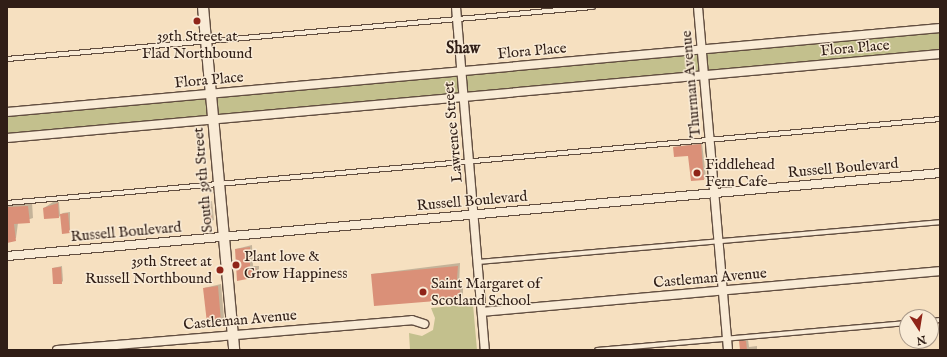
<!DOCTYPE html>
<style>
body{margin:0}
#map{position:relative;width:947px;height:357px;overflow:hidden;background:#f6e0c0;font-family:"IM FELL English",serif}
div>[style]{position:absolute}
.green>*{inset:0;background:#c3c08d}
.shadow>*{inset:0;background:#0003}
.building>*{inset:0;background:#da9078}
.roads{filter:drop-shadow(1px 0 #624e40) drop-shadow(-1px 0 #624e40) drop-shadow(0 1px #624e40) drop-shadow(0 -1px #624e40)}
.service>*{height:4px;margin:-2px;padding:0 2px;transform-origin:2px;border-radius:2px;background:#f9ebd6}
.minor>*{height:8px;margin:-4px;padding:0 4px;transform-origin:4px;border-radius:4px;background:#f9ebd6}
.tertiary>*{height:10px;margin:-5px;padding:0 5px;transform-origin:5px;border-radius:5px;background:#f9ebd6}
.dots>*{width:11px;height:11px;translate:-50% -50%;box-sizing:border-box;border:2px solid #f9ebd6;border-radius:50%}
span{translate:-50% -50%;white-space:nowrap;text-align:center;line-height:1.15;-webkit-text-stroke:3px #f9ebd6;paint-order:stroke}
.poi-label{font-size:15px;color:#301e16}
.left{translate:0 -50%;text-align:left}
.right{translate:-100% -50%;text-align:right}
.street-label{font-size:15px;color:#301e16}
.neighbourhood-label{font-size:16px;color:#301e16;font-weight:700}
.frame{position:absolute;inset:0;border:8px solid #301e16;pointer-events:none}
.north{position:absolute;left:899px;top:309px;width:40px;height:40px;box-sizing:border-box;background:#f9ebd6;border:1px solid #a99989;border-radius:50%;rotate:168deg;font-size:11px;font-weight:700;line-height:16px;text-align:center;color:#301e16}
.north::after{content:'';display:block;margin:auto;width:14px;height:18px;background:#8f2418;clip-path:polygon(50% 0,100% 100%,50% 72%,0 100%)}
</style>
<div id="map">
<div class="green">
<div style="clip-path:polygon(940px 28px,940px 54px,7px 138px,7px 112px)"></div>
<div style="clip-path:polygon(473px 304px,477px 350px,410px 350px,409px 333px,422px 336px,433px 330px,435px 318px,431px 308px)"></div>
</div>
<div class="shadow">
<div style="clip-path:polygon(702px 143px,706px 177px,704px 179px,689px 154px,674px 147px)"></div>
<div style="clip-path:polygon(212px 201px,214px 220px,212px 221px,205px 203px)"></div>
<div style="clip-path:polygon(32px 202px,33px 218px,18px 223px,16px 238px,7px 242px,7px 204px)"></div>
<div style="clip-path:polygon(53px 202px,59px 202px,60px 215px,63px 213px,70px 212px,70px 232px,61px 215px,59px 217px,44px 208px)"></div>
<div style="clip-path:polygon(252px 245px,253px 266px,259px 266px,259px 273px,238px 280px,236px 249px)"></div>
<div style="clip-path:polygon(460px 263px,459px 288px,463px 288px,463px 295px,460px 298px,372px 274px)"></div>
<div style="clip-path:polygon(62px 266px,63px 281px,61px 283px,53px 268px)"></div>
<div style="clip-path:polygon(221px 284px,224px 318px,221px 321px,204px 288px)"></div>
<div style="clip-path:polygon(742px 339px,748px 339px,749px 347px,757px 346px,757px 350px,741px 350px)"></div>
</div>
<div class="building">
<div style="clip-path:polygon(701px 144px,704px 180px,691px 181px,688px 156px,674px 157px,673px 147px)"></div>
<div style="clip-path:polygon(210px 202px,212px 222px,206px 223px,204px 203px)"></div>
<div style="clip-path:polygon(58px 203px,59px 218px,44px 219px,43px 208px)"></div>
<div style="clip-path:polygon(28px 206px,30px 223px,14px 224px,16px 241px,7px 243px,7px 207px)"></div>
<div style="clip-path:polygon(68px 213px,70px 233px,62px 234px,60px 214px)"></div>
<div style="clip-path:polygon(250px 247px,250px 269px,256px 268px,257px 277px,237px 281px,235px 249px)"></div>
<div style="clip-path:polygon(458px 266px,456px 290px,460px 290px,461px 299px,374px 306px,371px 274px)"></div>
<div style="clip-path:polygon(61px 267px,62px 284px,53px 284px,52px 268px)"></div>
<div style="clip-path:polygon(218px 286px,221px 322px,207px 323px,203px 288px)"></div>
<div style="clip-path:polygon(739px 341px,746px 341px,747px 350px,740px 350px)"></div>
</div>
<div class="roads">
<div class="service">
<div style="left:7px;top:59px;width:588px;rotate:-5.07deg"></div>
<div style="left:7px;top:203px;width:937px;rotate:-5.14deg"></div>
<div style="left:477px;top:262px;width:465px;rotate:-4.9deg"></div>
<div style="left:931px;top:321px;width:9px;rotate:-6deg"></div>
<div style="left:597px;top:350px;width:311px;rotate:-5deg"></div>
</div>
<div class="minor">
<div style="left:456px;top:7px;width:344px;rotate:85.2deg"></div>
<div style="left:698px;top:7px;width:344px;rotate:85deg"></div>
<div style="left:7px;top:112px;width:937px;rotate:-5.14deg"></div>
<div style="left:7px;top:138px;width:937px;rotate:-5.14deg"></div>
<div style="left:7px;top:256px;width:937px;rotate:-5.08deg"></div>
<div style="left:482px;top:312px;width:460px;rotate:-5.1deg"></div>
<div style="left:57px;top:350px;width:356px;rotate:-4.8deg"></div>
<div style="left:412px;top:320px;width:13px;rotate:18deg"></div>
</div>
<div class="tertiary">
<div style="left:203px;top:7px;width:344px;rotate:84.8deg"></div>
</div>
</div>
<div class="dots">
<div style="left:197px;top:21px;background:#8f2418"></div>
<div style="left:697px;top:173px;background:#8f2418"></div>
<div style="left:236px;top:265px;background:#8f2418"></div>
<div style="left:220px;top:270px;background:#8f2418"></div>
<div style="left:423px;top:292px;background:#8f2418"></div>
</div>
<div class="poi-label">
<span style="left:197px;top:45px">39th Street at<br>Flad Northbound</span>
<span class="left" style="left:705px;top:173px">Fiddlehead<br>Fern Cafe</span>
<span class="left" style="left:244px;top:265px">Plant love &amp;<br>Grow Happiness</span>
<span class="right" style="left:212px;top:270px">39th Street at<br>Russell Northbound</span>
<span class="left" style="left:431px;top:292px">Saint Margaret of<br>Scotland School</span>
</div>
<div class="street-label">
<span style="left:855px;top:48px;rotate:-5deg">Flora Place</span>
<span style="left:532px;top:51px;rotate:-5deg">Flora Place</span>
<span style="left:209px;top:80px;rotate:-5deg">Flora Place</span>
<span style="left:691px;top:84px;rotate:-95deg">Thurman Avenue</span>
<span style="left:453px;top:132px;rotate:-95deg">Lawrence Street</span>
<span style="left:843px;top:168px;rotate:-5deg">Russell Boulevard</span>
<span style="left:203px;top:180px;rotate:-95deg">South 39th Street</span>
<span style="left:472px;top:201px;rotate:-5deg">Russell Boulevard</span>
<span style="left:126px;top:232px;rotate:-5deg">Russell Boulevard</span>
<span style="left:710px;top:278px;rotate:-5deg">Castleman Avenue</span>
<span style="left:240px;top:320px;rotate:-5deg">Castleman Avenue</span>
</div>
<div class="neighbourhood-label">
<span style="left:463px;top:49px">Shaw</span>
</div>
<div class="frame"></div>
<div class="north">N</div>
</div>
